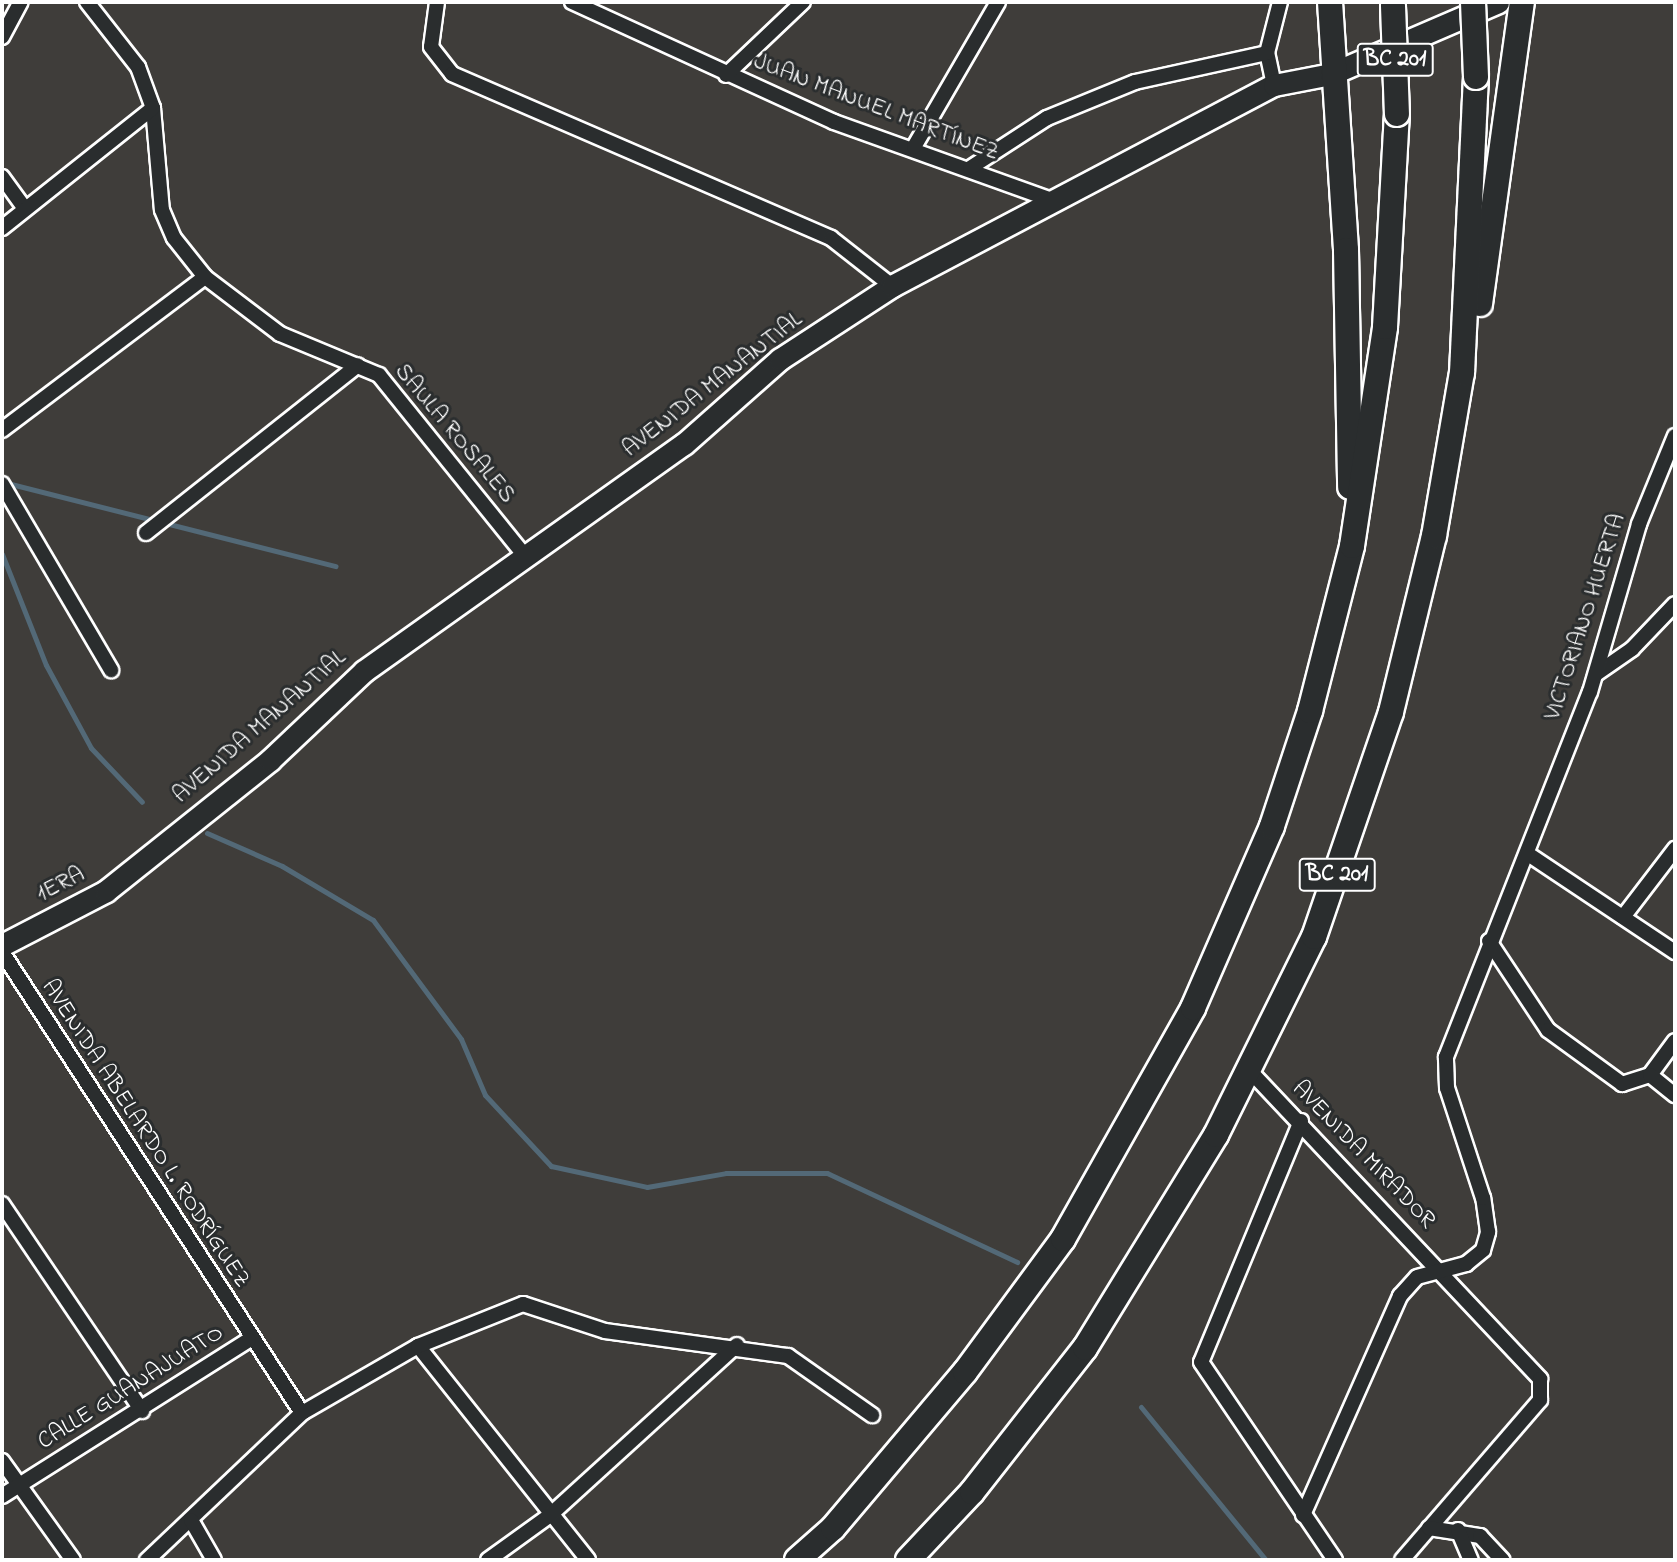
<!DOCTYPE html>
<meta charset="utf-8">
<style>
body{margin:0}
#map{position:relative;width:1677px;height:1562px;overflow:hidden;background:#3f3d3a;font-family:"Indie Flower",sans-serif}
div>[style]{position:absolute}
.stream>*{height:5px;margin:-2.5px;padding:0 2.5px;transform-origin:2.5px;border-radius:2.5px;background:#536977}
.roads{filter:drop-shadow(2px 0 #fff) drop-shadow(-2px 0 #fff) drop-shadow(0 2px #fff) drop-shadow(0 -2px #fff)}
.minor>*{height:14px;margin:-7px;padding:0 7px;transform-origin:7px;border-radius:7px;background:#2a2d2e}
.secondary>*{height:21px;margin:-10.5px;padding:0 10.5px;transform-origin:10.5px;border-radius:10.5px;background:#2a2d2e}
.trunk>*{height:24px;margin:-12px;padding:0 12px;transform-origin:12px;border-radius:12px;background:#2a2d2e}
.bridges{filter:drop-shadow(2px 0 #fff) drop-shadow(-2px 0 #fff) drop-shadow(0 2px #fff) drop-shadow(0 -2px #fff)}
.trunk-bridge>*{height:24px;margin:-12px;padding:0 12px;transform-origin:12px;border-radius:12px;background:#2a2d2e}
span{translate:-50% -50%;white-space:nowrap;text-align:center;line-height:1.15;-webkit-text-stroke:6px #2a2d2e;paint-order:stroke}
.shield-label span{padding:2px 5px;background:#2a2d2e;border:2px solid;border-radius:5px;-webkit-text-stroke-width:0}
.shield-label{font-size:23px;color:#fff;font-weight:700}
.street-label{font-size:24px;color:#fff}
.frame{position:absolute;inset:0;border:4px solid #fff;pointer-events:none}
</style>
<div id="map">
<div class="stream">
<div style="left:3px;top:482px;width:343px;rotate:14.2deg"></div>
<div style="left:2px;top:554px;width:119px;rotate:68.4deg"></div>
<div style="left:46px;top:665px;width:94px;rotate:61.5deg"></div>
<div style="left:91px;top:748px;width:74px;rotate:46.6deg"></div>
<div style="left:207px;top:833px;width:82px;rotate:23.7deg"></div>
<div style="left:282px;top:866px;width:106px;rotate:30.7deg"></div>
<div style="left:373px;top:920px;width:148px;rotate:53.5deg"></div>
<div style="left:461px;top:1039px;width:61px;rotate:66.8deg"></div>
<div style="left:485px;top:1095px;width:97px;rotate:47.1deg"></div>
<div style="left:551px;top:1166px;width:98px;rotate:12.3deg"></div>
<div style="left:647px;top:1187px;width:80px;rotate:-10deg"></div>
<div style="left:726px;top:1173px;width:101px"></div>
<div style="left:827px;top:1173px;width:210px;rotate:25.1deg"></div>
<div style="left:1141px;top:1407px;width:198px;rotate:50.8deg"></div>
</div>
<div class="roads">
<div class="minor">
<div style="left:87px;top:2px;width:83px;rotate:51.9deg"></div>
<div style="left:138px;top:67px;width:44px;rotate:69.9deg"></div>
<div style="left:153px;top:108px;width:102px;rotate:85deg"></div>
<div style="left:162px;top:210px;width:30px;rotate:67deg"></div>
<div style="left:174px;top:238px;width:50px;rotate:51.5deg"></div>
<div style="left:205px;top:277px;width:94px;rotate:37.2deg"></div>
<div style="left:280px;top:334px;width:107px;rotate:22.5deg"></div>
<div style="left:379px;top:375px;width:234px;rotate:51.1deg"></div>
<div style="left:437px;top:2px;width:45px;rotate:97.6deg"></div>
<div style="left:431px;top:47px;width:34px;rotate:52deg"></div>
<div style="left:452px;top:74px;width:413px;rotate:23.4deg"></div>
<div style="left:831px;top:238px;width:78px;rotate:38.2deg"></div>
<div style="left:572px;top:2px;width:288px;rotate:24.6deg"></div>
<div style="left:834px;top:122px;width:232px;rotate:19.7deg"></div>
<div style="left:2px;top:37px;width:40px;rotate:-62deg"></div>
<div style="left:726px;top:75px;width:106px;rotate:-43.5deg"></div>
<div style="left:1274px;top:85px;width:33px;rotate:-102deg"></div>
<div style="left:1267px;top:53px;width:53px;rotate:-75.7deg"></div>
<div style="left:914px;top:147px;width:168px;rotate:-59.9deg"></div>
<div style="left:970px;top:168px;width:92px;rotate:-33deg"></div>
<div style="left:1047px;top:118px;width:95px;rotate:-22.2deg"></div>
<div style="left:1135px;top:82px;width:135px;rotate:-12.4deg"></div>
<div style="left:2px;top:177px;width:39px;rotate:54deg"></div>
<div style="left:2px;top:228px;width:193px;rotate:-38.5deg"></div>
<div style="left:2px;top:430px;width:254px;rotate:-37deg"></div>
<div style="left:2px;top:484px;width:216px;rotate:59.6deg"></div>
<div style="left:146px;top:533px;width:270px;rotate:-38.4deg"></div>
<div style="left:1596px;top:674px;width:44px;rotate:-34.8deg"></div>
<div style="left:1632px;top:649px;width:62px;rotate:-46.3deg"></div>
<div style="left:1528px;top:854px;width:177px;rotate:33.7deg"></div>
<div style="left:1623px;top:917px;width:86px;rotate:-52.6deg"></div>
<div style="left:1489px;top:941px;width:107px;rotate:56.5deg"></div>
<div style="left:1548px;top:1030px;width:92px;rotate:36.1deg"></div>
<div style="left:1622px;top:1084px;width:29px;rotate:-18deg"></div>
<div style="left:1650px;top:1075px;width:42px;rotate:-53.7deg"></div>
<div style="left:2px;top:952px;width:550px;rotate:56.95deg"></div>
<div style="left:302px;top:1413px;width:214px;rotate:136.5deg"></div>
<div style="left:1251px;top:1072px;width:422px;rotate:46.7deg"></div>
<div style="left:1540px;top:1379px;width:21px;rotate:90deg"></div>
<div style="left:1540px;top:1400px;width:211px;rotate:130.8deg"></div>
<div style="left:1650px;top:1075px;width:32px;rotate:39deg"></div>
<div style="left:1301px;top:1121px;width:261px;rotate:112.5deg"></div>
<div style="left:1201px;top:1362px;width:239px;rotate:55.9deg"></div>
<div style="left:2px;top:1204px;width:250px;rotate:55.9deg"></div>
<div style="left:418px;top:1346px;width:273px;rotate:51.5deg"></div>
<div style="left:302px;top:1413px;width:134px;rotate:-30deg"></div>
<div style="left:418px;top:1346px;width:113px;rotate:-21.8deg"></div>
<div style="left:523px;top:1304px;width:86px;rotate:18.2deg"></div>
<div style="left:605px;top:1331px;width:185px;rotate:7.8deg"></div>
<div style="left:788px;top:1356px;width:103px;rotate:35.1deg"></div>
<div style="left:2px;top:1461px;width:122px;rotate:54.4deg"></div>
<div style="left:2px;top:1496px;width:292px;rotate:-32.3deg"></div>
<div style="left:1303px;top:1515px;width:240px;rotate:-66.1deg"></div>
<div style="left:1400px;top:1296px;width:25px;rotate:-48deg"></div>
<div style="left:1417px;top:1277px;width:51px;rotate:-14.9deg"></div>
<div style="left:1466px;top:1264px;width:22px;rotate:-39deg"></div>
<div style="left:1483px;top:1250px;width:19px;rotate:-74deg"></div>
<div style="left:1488px;top:1232px;width:34px;rotate:-98deg"></div>
<div style="left:1483px;top:1198px;width:116px;rotate:-108.1deg"></div>
<div style="left:1447px;top:1088px;width:31px;rotate:-92deg"></div>
<div style="left:1446px;top:1057px;width:392px;rotate:-68.5deg"></div>
<div style="left:1590px;top:692px;width:175px;rotate:-73.7deg"></div>
<div style="left:1639px;top:524px;width:95px;rotate:-67.8deg"></div>
<div style="left:191px;top:1520px;width:46px;rotate:60.1deg"></div>
<div style="left:1429px;top:1528px;width:52px;rotate:8.9deg"></div>
<div style="left:1480px;top:1536px;width:33px;rotate:47deg"></div>
<div style="left:1458px;top:1530px;width:33px;rotate:67deg"></div>
<div style="left:488px;top:1560px;width:75px;rotate:-35.8deg"></div>
<div style="left:549px;top:1516px;width:254px;rotate:-42.3deg"></div>
</div>
<div class="secondary">
<div style="left:2px;top:945px;width:117px;rotate:-27.4deg"></div>
<div style="left:106px;top:891px;width:210px;rotate:-38.6deg"></div>
<div style="left:270px;top:760px;width:129px;rotate:-43.4deg"></div>
<div style="left:364px;top:671px;width:392px;rotate:-35.4deg"></div>
<div style="left:684px;top:444px;width:128px;rotate:-41.5deg"></div>
<div style="left:780px;top:359px;width:134px;rotate:-33.1deg"></div>
<div style="left:892px;top:286px;width:432px;rotate:-27.8deg"></div>
<div style="left:1274px;top:85px;width:58px;rotate:-10.9deg"></div>
<div style="left:1331px;top:74px;width:182px;rotate:-23.3deg"></div>
</div>
<div class="trunk">
<div style="left:1330px;top:2px;width:249px;rotate:86.3deg"></div>
<div style="left:1346px;top:250px;width:237px;rotate:89deg"></div>
<div style="left:1480px;top:304px;width:305px;rotate:-82.1deg"></div>
<div style="left:797px;top:1560px;width:48px;rotate:-41.6deg"></div>
<div style="left:833px;top:1528px;width:204px;rotate:-49.8deg"></div>
<div style="left:965px;top:1372px;width:165px;rotate:-53.6deg"></div>
<div style="left:1063px;top:1239px;width:265px;rotate:-60.6deg"></div>
<div style="left:1193px;top:1008px;width:198px;rotate:-66.5deg"></div>
<div style="left:1272px;top:826px;width:121px;rotate:-71.7deg"></div>
<div style="left:1310px;top:711px;width:170px;rotate:-75.7deg"></div>
<div style="left:1352px;top:546px;width:221px;rotate:-81.4deg"></div>
<div style="left:1385px;top:327px;width:213px;rotate:-86.8deg"></div>
<div style="left:908px;top:1560px;width:93px;rotate:-46.7deg"></div>
<div style="left:972px;top:1492px;width:183px;rotate:-51.9deg"></div>
<div style="left:1085px;top:1348px;width:250px;rotate:-58.4deg"></div>
<div style="left:1216px;top:1135px;width:221px;rotate:-63.7deg"></div>
<div style="left:1314px;top:937px;width:238px;rotate:-71.1deg"></div>
<div style="left:1391px;top:712px;width:181px;rotate:-76.3deg"></div>
<div style="left:1434px;top:536px;width:165px;rotate:-80.3deg"></div>
<div style="left:1462px;top:373px;width:296px;rotate:-87.3deg"></div>
</div>
</div>
<div class="bridges">
<div class="trunk-bridge">
<div style="left:1473px;top:2px;width:75px;rotate:87.7deg"></div>
<div style="left:1393px;top:6px;width:108px;rotate:87.9deg"></div>
</div>
</div>
<div class="shield-label">
<span style="left:1395px;top:60px">BC 201</span>
<span style="left:1337px;top:875px">BC 201</span>
</div>
<div class="street-label">
<span style="left:876px;top:108px;rotate:21deg">JUAN MANUEL MARTÍNEZ</span>
<span style="left:713px;top:385px;rotate:-38deg">AVENIDA MANANTIAL</span>
<span style="left:454px;top:434px;rotate:50deg">SAULA ROSALES</span>
<span style="left:1586px;top:617px;rotate:-72deg">VICTORIANO HUERTA</span>
<span style="left:260px;top:727px;rotate:-41deg">AVENIDA MANANTIAL</span>
<span style="left:61px;top:885px;rotate:-27deg">1ERA</span>
<span style="left:145px;top:1134px;rotate:57deg">AVENIDA ABELARDO L. RODRÍGUEZ</span>
<span style="left:1363px;top:1155px;rotate:46deg">AVENIDA MIRADOR</span>
<span style="left:131px;top:1388px;rotate:-32deg">CALLE GUANAJUATO</span>
</div>
<div class="frame"></div>
</div>
